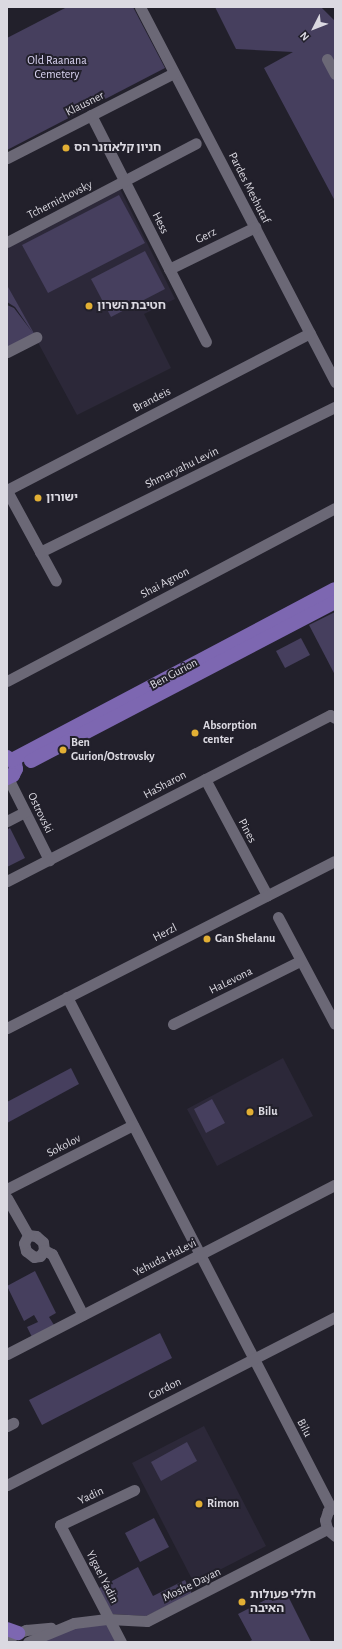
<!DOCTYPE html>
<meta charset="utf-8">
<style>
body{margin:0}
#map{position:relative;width:342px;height:1649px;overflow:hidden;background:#22202b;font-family:"Alegreya Sans","Noto Sans Hebrew",sans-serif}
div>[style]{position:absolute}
.built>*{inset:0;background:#2c2839}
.green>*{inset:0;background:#463f5e}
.minor>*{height:11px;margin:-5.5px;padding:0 5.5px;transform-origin:5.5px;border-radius:5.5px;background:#6b6876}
.major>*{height:14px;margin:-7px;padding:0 7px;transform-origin:7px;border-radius:7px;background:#7d67b1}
.dots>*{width:11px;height:11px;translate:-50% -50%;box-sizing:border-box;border:2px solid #22202b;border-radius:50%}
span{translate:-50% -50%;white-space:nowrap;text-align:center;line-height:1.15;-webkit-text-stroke:4px #22202b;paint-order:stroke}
.park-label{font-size:12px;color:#dcd6f4}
.street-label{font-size:12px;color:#dbd9e1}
.poi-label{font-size:12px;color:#dbd9e1;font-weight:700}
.left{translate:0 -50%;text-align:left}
.frame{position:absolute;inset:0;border:8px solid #dbd9e1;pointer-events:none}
.north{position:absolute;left:294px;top:8px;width:40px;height:40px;-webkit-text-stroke:3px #22202b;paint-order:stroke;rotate:228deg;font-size:11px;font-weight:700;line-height:16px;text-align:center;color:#dbd9e1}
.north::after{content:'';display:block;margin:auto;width:14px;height:18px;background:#dbd9e1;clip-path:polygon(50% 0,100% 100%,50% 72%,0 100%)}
</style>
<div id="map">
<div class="built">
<div style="clip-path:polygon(120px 189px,175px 299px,144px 314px,171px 368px,77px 415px,7px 285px,7px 247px)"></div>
<div style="clip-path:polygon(283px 1058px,313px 1116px,217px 1166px,187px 1109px)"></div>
<div style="clip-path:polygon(204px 1426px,266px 1546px,194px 1583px,132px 1463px)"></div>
</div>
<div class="green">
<div style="clip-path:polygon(67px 7px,133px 7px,165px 68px,7px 150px,7px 38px)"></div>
<div style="clip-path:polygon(215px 7px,321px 7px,335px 21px,335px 201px,264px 68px,293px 52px,236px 49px)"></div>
<div style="clip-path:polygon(119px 195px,145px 243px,48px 293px,22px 245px)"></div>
<div style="clip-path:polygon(145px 251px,165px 289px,111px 317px,91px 279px)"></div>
<div style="clip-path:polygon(7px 285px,36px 337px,7px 352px,7px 305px,14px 308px,33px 333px,15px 307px,7px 302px)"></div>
<div style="clip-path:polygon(335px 612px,335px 675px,309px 625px)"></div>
<div style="clip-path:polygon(301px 638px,310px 655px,285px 668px,276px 651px)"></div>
<div style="clip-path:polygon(10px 828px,25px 858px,7px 867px,7px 830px)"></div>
<div style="clip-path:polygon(71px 1068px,79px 1084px,7px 1123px,7px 1102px)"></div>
<div style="clip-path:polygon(212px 1099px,225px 1123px,206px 1133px,194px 1109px)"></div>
<div style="clip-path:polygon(35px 1271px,56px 1313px,49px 1317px,54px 1325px,32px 1337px,27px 1327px,38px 1322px,34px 1315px,24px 1321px,7px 1286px)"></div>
<div style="clip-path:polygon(160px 1333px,172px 1358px,42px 1425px,29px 1400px)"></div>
<div style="clip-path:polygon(187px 1442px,197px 1461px,161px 1481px,151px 1462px)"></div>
<div style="clip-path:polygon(154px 1518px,169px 1547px,140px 1562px,125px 1533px)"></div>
<div style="clip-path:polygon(138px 1567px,153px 1596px,185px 1580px,192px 1594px,146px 1616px,112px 1614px,99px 1588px)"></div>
<div style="clip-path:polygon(285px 1590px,311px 1642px,248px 1642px,252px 1640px,238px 1614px)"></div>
<div style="clip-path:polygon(109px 1619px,121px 1642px,28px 1642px,63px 1626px)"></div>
</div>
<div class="minor">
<div style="left:140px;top:7px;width:423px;rotate:62.5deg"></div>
<div style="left:327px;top:59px;width:17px;rotate:62deg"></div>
<div style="left:91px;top:115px;width:254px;rotate:63.1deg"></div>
<div style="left:7px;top:158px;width:187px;rotate:-27deg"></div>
<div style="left:7px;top:242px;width:213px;rotate:-27.6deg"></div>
<div style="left:169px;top:269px;width:96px;rotate:-26deg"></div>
<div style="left:7px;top:352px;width:33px;rotate:-27deg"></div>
<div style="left:7px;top:490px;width:341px;rotate:-27.4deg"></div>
<div style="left:7px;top:491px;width:102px;rotate:61.4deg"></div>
<div style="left:40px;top:552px;width:329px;rotate:-26.2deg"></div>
<div style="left:7px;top:681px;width:371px;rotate:-27.8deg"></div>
<div style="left:8px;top:778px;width:92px;rotate:63.4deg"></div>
<div style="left:205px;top:779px;width:132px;rotate:61.9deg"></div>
<div style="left:7px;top:821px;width:20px;rotate:-27deg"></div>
<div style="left:7px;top:881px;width:363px;rotate:-27.2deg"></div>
<div style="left:330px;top:715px;width:6px;rotate:31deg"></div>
<div style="left:278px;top:917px;width:121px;rotate:62deg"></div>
<div style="left:67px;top:997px;width:575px;rotate:62.68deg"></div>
<div style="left:173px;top:1024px;width:142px;rotate:-26.4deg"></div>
<div style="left:7px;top:1028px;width:368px;rotate:-27deg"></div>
<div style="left:7px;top:1189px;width:141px;rotate:-26.9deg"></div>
<div style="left:7px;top:1198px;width:43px;rotate:60.4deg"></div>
<div style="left:28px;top:1235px;width:8px;rotate:7deg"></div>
<div style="left:36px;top:1236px;width:9px;rotate:41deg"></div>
<div style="left:43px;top:1242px;width:8px;rotate:83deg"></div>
<div style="left:44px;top:1250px;width:7px;rotate:124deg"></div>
<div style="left:40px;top:1256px;width:6px;rotate:171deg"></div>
<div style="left:34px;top:1257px;width:10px;rotate:-143deg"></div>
<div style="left:26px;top:1251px;width:8px;rotate:-104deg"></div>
<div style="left:24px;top:1243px;width:9px;rotate:-63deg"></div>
<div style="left:44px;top:1250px;width:9px;rotate:27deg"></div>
<div style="left:52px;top:1254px;width:68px;rotate:63.1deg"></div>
<div style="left:7px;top:1354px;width:369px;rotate:-27.3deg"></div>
<div style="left:7px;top:1426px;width:7px;rotate:-27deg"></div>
<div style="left:7px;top:1485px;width:369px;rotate:-27.1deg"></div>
<div style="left:335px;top:1506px;width:9px;rotate:144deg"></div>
<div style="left:328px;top:1511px;width:9px;rotate:108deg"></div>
<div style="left:325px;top:1520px;width:9px;rotate:77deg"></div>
<div style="left:327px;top:1529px;width:11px;rotate:41deg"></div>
<div style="left:7px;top:1638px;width:21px;rotate:-23deg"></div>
<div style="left:26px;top:1630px;width:25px;rotate:-5deg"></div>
<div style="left:28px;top:1642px;width:50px;rotate:-22.4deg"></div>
<div style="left:74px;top:1623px;width:35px;rotate:-7deg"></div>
<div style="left:109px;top:1619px;width:38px;rotate:3deg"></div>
<div style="left:147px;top:1621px;width:202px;rotate:-27.1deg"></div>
<div style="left:121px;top:1642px;width:132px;rotate:-117.5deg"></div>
<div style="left:60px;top:1525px;width:82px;rotate:-25.3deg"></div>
</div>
<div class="major">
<div style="left:7px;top:757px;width:10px;rotate:37deg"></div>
<div style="left:15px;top:763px;width:6px;rotate:81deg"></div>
<div style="left:16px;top:769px;width:7px;rotate:117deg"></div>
<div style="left:13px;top:775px;width:7px;rotate:153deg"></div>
<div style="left:12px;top:760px;width:365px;rotate:-27.9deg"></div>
<div style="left:31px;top:761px;width:343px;rotate:-27.6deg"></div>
<div style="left:7px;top:1629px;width:12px;rotate:20deg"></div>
</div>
<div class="dots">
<div style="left:66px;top:148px;background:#e2af34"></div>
<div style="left:89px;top:306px;background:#e2af34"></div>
<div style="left:38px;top:498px;background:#e2af34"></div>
<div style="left:195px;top:733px;background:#e2af34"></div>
<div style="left:63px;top:750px;background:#e2af34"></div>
<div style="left:207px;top:939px;background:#e2af34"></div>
<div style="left:250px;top:1112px;background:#e2af34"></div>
<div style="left:199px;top:1504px;background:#e2af34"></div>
<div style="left:242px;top:1602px;background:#e2af34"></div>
</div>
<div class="park-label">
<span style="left:57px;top:68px">Old Raanana<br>Cemetery</span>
</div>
<div class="street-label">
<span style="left:85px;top:104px;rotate:-27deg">Klausner</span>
<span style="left:249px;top:188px;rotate:63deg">Pardes Meshutaf</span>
<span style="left:60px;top:200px;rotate:-27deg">Tchernichovsky</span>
<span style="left:160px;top:223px;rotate:63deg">Hess</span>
<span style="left:206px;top:236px;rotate:-26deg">Gerz</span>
<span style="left:152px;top:400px;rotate:-27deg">Brandeis</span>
<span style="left:182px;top:468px;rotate:-26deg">Shmaryahu Levin</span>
<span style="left:165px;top:583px;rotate:-28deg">Shai Agnon</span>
<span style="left:174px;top:674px;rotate:-28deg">Ben Gurion</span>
<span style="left:165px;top:785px;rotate:-28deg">HaSharon</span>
<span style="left:40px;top:813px;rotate:64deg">Ostrovski</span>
<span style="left:247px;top:831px;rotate:62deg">Pines</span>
<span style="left:165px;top:933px;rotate:-27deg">Herzl</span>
<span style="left:231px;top:981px;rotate:-26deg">HaLevona</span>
<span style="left:64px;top:1146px;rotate:-27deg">Sokolov</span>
<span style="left:165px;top:1258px;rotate:-27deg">Yehuda HaLevi</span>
<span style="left:165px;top:1389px;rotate:-27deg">Gordon</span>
<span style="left:304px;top:1428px;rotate:63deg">Bilu</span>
<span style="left:91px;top:1496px;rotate:-25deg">Yadin</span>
<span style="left:102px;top:1577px;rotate:63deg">Yigael Yadin</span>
<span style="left:192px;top:1585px;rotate:-26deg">Moshe Dayan</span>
</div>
<div class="poi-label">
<span class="left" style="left:74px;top:148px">חניון קלאוזנר הס</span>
<span class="left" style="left:97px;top:306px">חטיבת השרון</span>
<span class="left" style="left:46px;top:498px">ישורון</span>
<span class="left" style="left:203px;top:733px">Absorption<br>center</span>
<span class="left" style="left:71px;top:750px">Ben<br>Gurion/Ostrovsky</span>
<span class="left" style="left:215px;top:939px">Gan Shelanu</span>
<span class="left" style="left:258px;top:1112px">Bilu</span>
<span class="left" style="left:207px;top:1504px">Rimon</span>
<span class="left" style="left:250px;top:1602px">חללי פעולות<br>האיבה</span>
</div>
<div class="frame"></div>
<div class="north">N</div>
</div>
